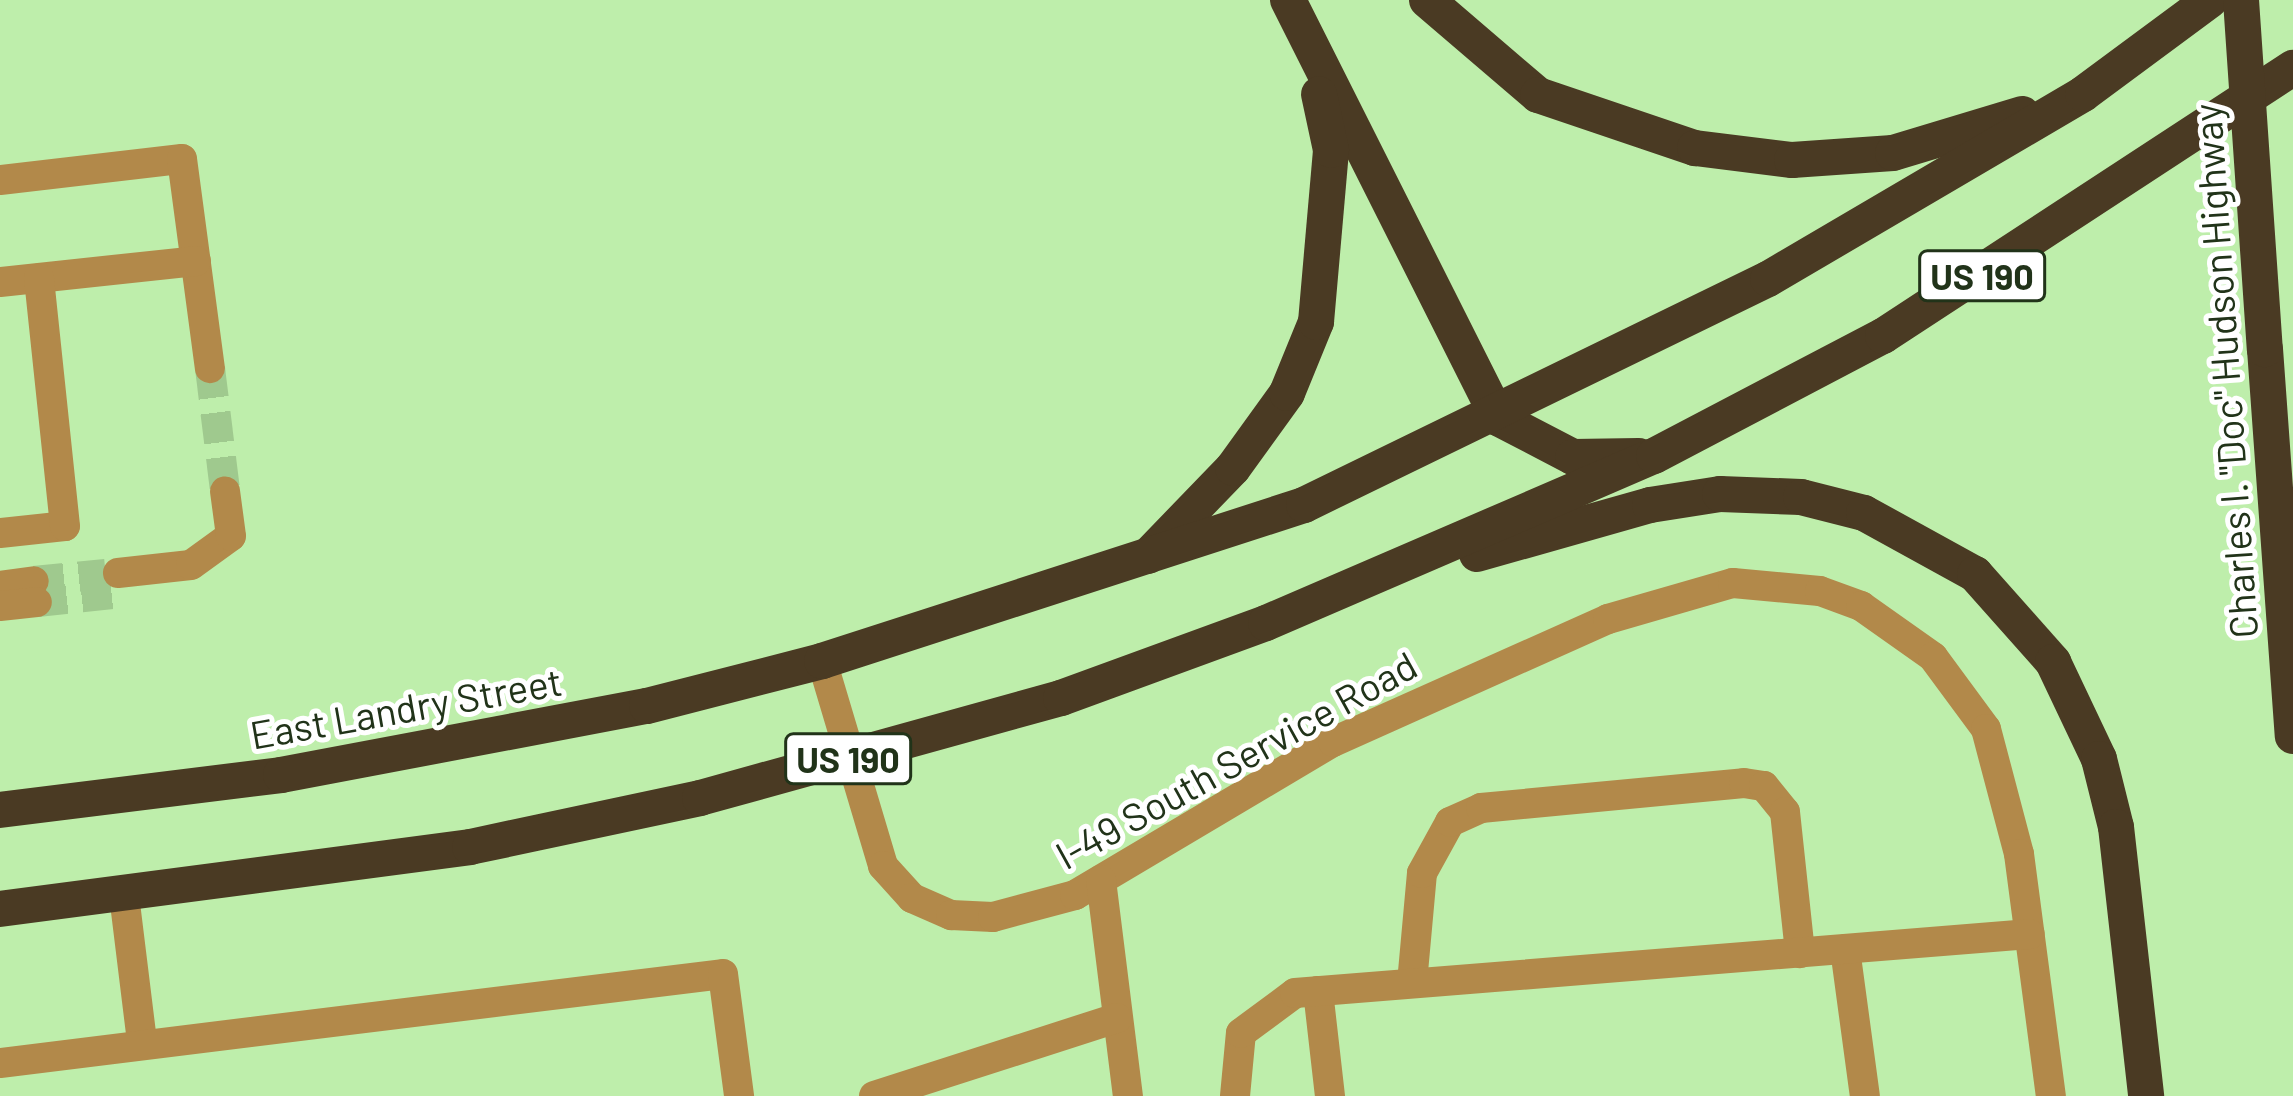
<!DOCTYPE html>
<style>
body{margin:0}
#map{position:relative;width:2293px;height:1096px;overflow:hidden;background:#beeeab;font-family:Barlow,sans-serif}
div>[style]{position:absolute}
.minor-tunnel>*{height:30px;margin-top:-15px;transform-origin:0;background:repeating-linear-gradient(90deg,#9fc98e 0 30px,transparent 0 45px)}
.minor>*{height:30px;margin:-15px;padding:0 15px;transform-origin:15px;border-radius:15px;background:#b2894a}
.highway>*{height:36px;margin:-18px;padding:0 18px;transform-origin:18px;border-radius:18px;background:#4a3a23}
.highway-bridge>*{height:36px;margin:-18px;padding:0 18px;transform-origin:18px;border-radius:18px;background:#4a3a23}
span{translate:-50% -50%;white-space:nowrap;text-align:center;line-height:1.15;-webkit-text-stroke:10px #fff;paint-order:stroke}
.shield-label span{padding:3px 9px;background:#fff;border:3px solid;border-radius:9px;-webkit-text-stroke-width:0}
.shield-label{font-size:36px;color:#213319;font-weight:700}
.street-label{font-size:39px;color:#213319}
</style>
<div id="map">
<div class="minor-tunnel">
<div style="left:210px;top:368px;width:124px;rotate:83deg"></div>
<div style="left:34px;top:581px;width:72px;rotate:-5.6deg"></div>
<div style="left:37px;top:602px;width:85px;rotate:-6deg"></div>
</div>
<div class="minor">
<div style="left:0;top:180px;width:183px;rotate:-6.6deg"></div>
<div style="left:182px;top:159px;width:211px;rotate:82.4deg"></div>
<div style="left:0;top:282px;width:197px;rotate:-6.1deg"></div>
<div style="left:0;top:533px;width:65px;rotate:-6.1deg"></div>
<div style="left:65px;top:526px;width:249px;rotate:-96deg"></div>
<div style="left:118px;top:573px;width:73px;rotate:-6.3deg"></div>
<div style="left:191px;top:565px;width:49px;rotate:-35.9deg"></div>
<div style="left:231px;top:536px;width:45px;rotate:-97.6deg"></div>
<div style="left:0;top:586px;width:34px;rotate:-8deg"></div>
<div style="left:0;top:606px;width:37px;rotate:-6deg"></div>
<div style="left:822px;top:661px;width:214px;rotate:73.4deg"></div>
<div style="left:883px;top:866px;width:43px;rotate:47.8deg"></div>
<div style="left:912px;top:898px;width:43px;rotate:23.6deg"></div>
<div style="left:951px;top:915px;width:42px;rotate:2.7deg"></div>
<div style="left:993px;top:917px;width:85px;rotate:-15deg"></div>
<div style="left:1075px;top:895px;width:300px;rotate:-30.7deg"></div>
<div style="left:1333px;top:742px;width:301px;rotate:-24.1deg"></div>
<div style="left:1608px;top:619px;width:130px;rotate:-16.1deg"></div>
<div style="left:1733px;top:583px;width:87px;rotate:5.3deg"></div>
<div style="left:1820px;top:591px;width:44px;rotate:20.1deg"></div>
<div style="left:1861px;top:606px;width:88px;rotate:35.3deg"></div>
<div style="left:1933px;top:657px;width:89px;rotate:53.6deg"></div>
<div style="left:1986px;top:729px;width:129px;rotate:75.2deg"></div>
<div style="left:2019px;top:854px;width:244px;rotate:82.5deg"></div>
<div style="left:1101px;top:880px;width:218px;rotate:82.9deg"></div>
<div style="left:124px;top:895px;width:148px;rotate:83deg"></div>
<div style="left:1845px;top:949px;width:148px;rotate:82.3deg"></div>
<div style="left:1412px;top:983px;width:110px;rotate:-84.8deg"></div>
<div style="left:1422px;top:873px;width:58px;rotate:-61.2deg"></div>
<div style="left:1450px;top:822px;width:34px;rotate:-24deg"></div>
<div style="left:1481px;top:808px;width:264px;rotate:-5.4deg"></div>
<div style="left:1744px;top:783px;width:20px;rotate:9deg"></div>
<div style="left:1764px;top:786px;width:33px;rotate:51deg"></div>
<div style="left:1785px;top:812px;width:142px;rotate:83.9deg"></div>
<div style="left:1318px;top:991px;width:106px;rotate:83.5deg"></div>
<div style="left:0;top:1063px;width:728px;rotate:-7.02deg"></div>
<div style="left:723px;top:974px;width:123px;rotate:82.5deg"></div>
<div style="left:874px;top:1096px;width:255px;rotate:-17.8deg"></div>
<div style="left:1235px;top:1096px;width:63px;rotate:-84.6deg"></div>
<div style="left:1241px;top:1033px;width:67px;rotate:-36.5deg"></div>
<div style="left:1295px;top:993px;width:737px;rotate:-4.59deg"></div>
</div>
<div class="highway">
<div style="left:1288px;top:0;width:468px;rotate:63.3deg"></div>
<div style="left:1498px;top:418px;width:85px;rotate:27.5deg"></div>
<div style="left:1573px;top:457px;width:66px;rotate:-0.9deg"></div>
<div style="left:1427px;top:0;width:146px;rotate:40.6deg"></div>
<div style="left:1538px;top:95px;width:166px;rotate:18.7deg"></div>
<div style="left:1695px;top:148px;width:98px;rotate:7.1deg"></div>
<div style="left:1792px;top:160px;width:101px;rotate:-4deg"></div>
<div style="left:1893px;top:153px;width:135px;rotate:-16.8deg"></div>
<div style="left:2265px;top:349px;width:388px;rotate:85.9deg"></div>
<div style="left:1477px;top:554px;width:180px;rotate:-15.8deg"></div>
<div style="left:1650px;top:505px;width:71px;rotate:-8.9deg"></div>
<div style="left:1720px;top:494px;width:81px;rotate:2.1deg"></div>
<div style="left:1801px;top:497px;width:65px;rotate:14.3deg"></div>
<div style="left:1864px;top:513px;width:127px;rotate:28.8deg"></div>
<div style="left:1975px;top:574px;width:118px;rotate:48.4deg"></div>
<div style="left:2053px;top:662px;width:107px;rotate:64.6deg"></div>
<div style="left:2099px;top:759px;width:70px;rotate:76deg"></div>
<div style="left:2116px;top:827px;width:271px;rotate:83.6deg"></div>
<div style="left:1148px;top:556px;width:122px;rotate:-46deg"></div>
<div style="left:1233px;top:468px;width:92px;rotate:-54.2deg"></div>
<div style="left:1287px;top:393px;width:77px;rotate:-67.8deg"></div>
<div style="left:1316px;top:322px;width:173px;rotate:-85deg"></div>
<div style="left:1331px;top:150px;width:57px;rotate:-102.1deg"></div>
<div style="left:0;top:810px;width:283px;rotate:-7.1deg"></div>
<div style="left:281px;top:775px;width:372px;rotate:-10.7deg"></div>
<div style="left:647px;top:706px;width:181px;rotate:-14.4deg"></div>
<div style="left:822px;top:661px;width:507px;rotate:-17.93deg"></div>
<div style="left:1304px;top:505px;width:516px;rotate:-25.97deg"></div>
<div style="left:1768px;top:279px;width:365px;rotate:-30.4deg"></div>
<div style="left:2083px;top:94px;width:158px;rotate:-36.5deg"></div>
<div style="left:0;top:909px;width:474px;rotate:-7.5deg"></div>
<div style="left:470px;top:847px;width:235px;rotate:-12deg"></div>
<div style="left:700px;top:798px;width:375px;rotate:-15.5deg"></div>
<div style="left:1061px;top:698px;width:218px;rotate:-20.1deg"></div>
<div style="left:1266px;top:623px;width:422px;rotate:-23.3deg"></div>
<div style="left:1654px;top:456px;width:259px;rotate:-27.7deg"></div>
<div style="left:1883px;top:336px;width:490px;rotate:-33.2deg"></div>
</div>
<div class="highway-bridge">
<div style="left:2241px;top:0;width:350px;rotate:86.1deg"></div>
</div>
<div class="shield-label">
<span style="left:1982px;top:276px">US 190</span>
<span style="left:848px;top:759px">US 190</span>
</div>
<div class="street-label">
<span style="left:2225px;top:371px;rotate:-94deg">Charles I. "Doc" Hudson Highway</span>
<span style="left:406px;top:708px;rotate:-10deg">East Landry Street</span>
<span style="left:1236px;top:760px;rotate:-29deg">I-49 South Service Road</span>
</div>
</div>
